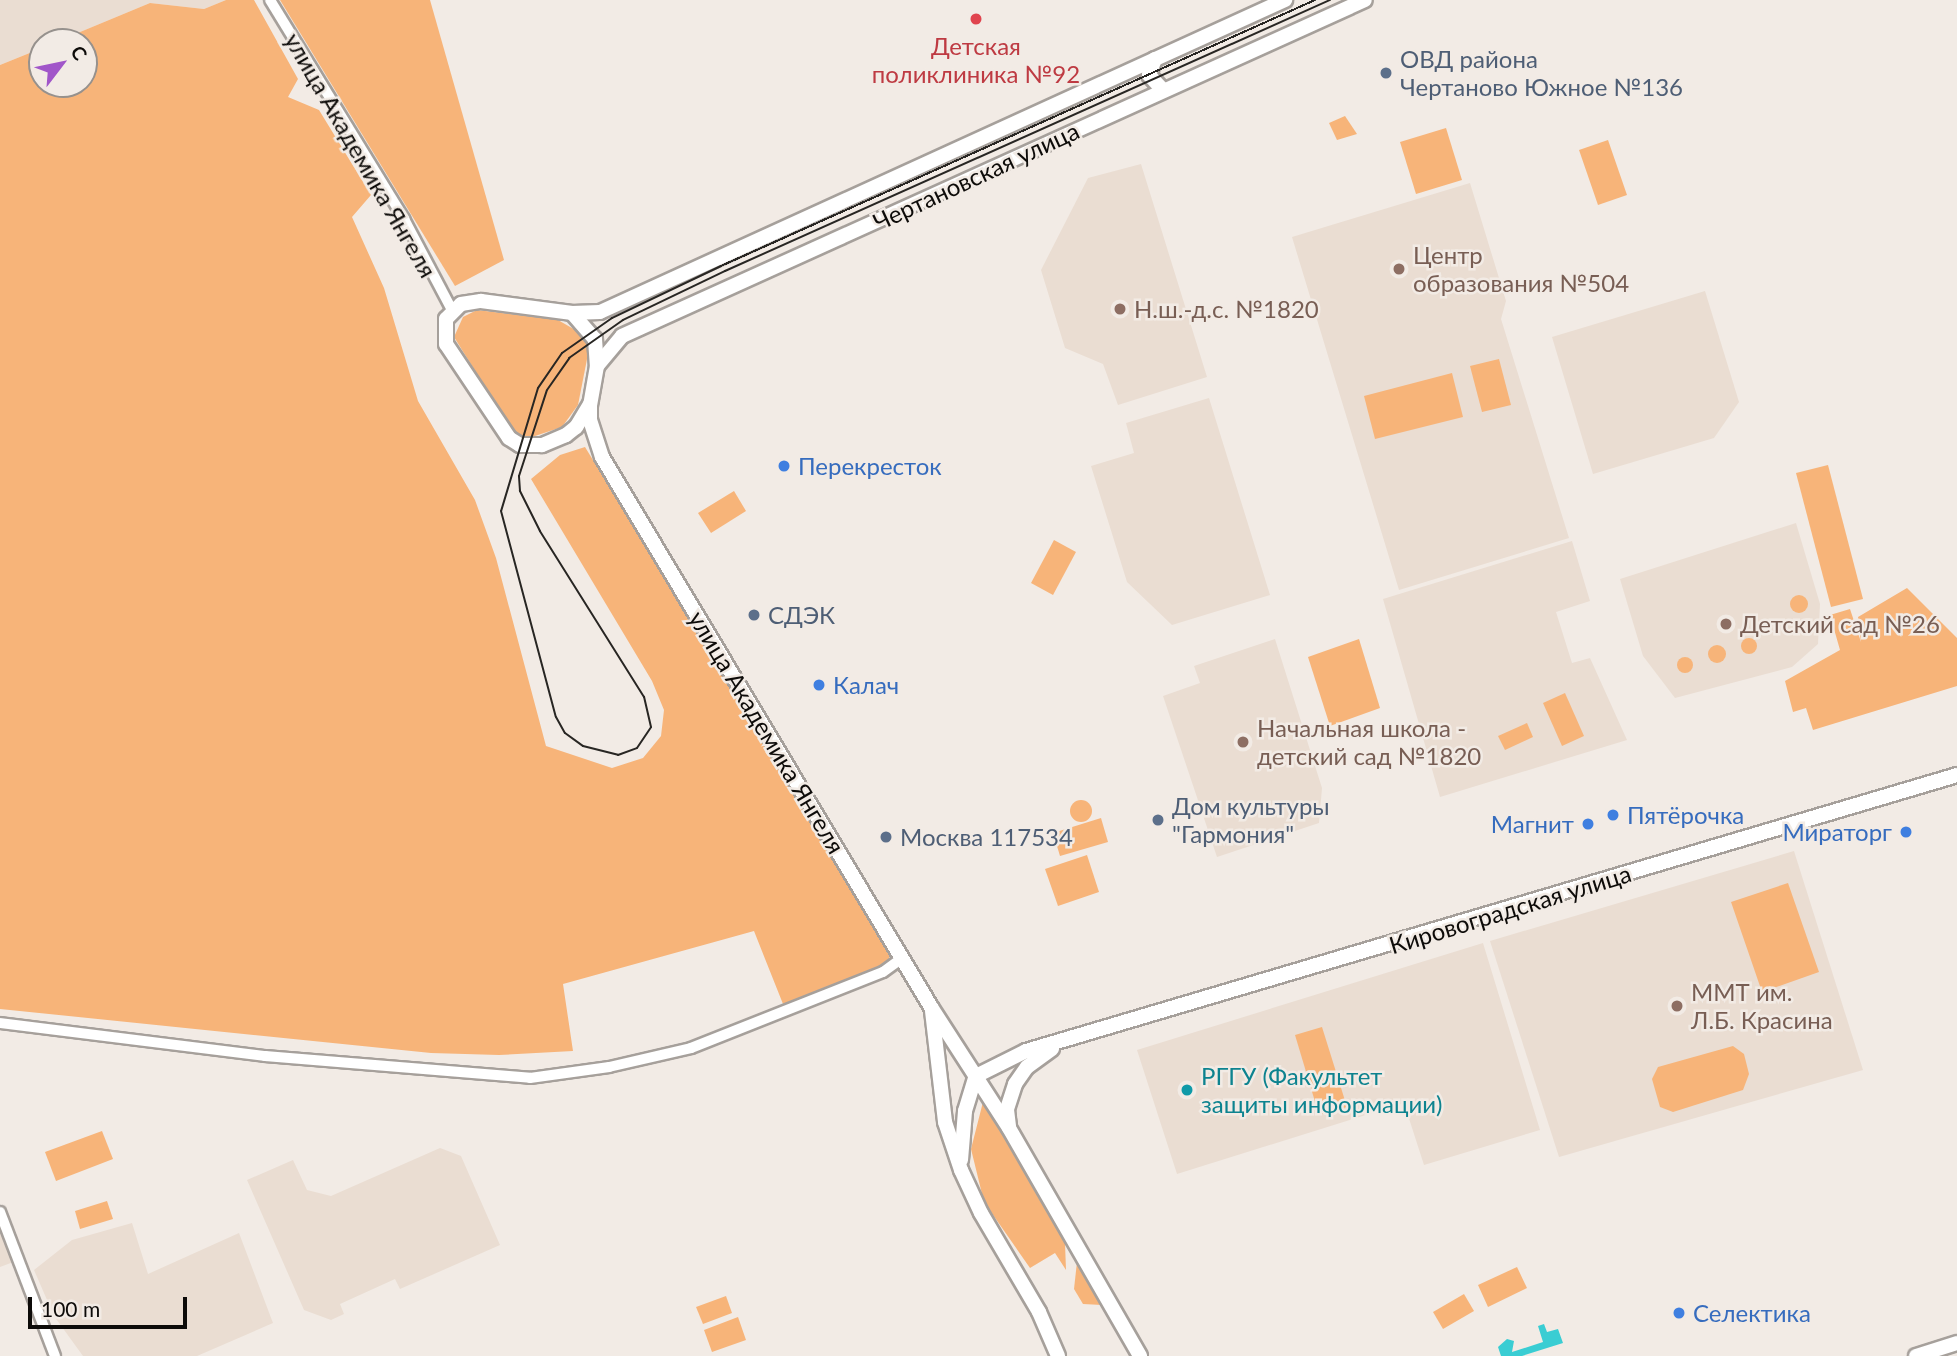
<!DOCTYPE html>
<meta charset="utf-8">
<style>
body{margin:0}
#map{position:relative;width:1957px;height:1356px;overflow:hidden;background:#f2ebe5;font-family:Lato,sans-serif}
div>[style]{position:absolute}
.built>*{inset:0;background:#eaddd2}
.green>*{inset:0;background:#f7b479}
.round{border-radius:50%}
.water>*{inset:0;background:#3acdd3}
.roads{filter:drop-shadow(2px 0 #a6a09b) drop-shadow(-2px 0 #a6a09b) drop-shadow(0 2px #a6a09b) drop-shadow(0 -2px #a6a09b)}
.street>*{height:10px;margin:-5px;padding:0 5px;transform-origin:5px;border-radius:5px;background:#fff}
.secondary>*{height:14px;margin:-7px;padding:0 7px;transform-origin:7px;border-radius:7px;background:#fff}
.tram>*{height:2px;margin:-1px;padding:0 1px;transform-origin:1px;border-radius:1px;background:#282623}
.dots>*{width:19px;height:19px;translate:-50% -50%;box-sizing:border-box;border:4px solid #f2ebe5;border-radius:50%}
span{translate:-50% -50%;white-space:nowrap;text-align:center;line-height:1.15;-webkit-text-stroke:5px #f2ebe5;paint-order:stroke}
.health-label{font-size:24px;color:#be3a42}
.service-label{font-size:24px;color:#4e5e75}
.left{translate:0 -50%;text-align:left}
.street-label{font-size:24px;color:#0d0b09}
.education-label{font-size:24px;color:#785e54}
.shop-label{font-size:24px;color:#366cbe}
.right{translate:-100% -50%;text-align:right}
.culture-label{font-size:24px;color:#0d838f}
.north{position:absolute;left:28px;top:28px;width:70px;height:70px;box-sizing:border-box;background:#f2ebe5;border:2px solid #96918d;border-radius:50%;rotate:58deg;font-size:19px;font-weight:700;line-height:28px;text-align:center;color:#0d0b09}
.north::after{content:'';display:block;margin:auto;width:24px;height:32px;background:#a156c9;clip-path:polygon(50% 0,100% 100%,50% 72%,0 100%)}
.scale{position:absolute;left:28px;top:1297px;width:159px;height:32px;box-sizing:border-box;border:4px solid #0d0b09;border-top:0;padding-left:9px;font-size:21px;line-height:24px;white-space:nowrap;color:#0d0b09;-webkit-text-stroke:5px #f2ebe5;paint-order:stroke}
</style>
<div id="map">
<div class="built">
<div style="clip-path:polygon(0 0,226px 0,204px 9px,150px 3px,56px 42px,42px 42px,42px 48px,0 65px)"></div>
<div style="clip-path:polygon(1141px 164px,1207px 377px,1118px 405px,1103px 364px,1065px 348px,1041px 270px,1088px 178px)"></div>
<div style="clip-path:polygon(1470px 183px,1506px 301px,1501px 319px,1569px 538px,1399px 590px,1292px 237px)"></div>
<div style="clip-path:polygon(1705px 291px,1739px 402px,1714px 438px,1593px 474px,1552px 337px)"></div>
<div style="clip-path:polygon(1209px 398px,1270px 595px,1172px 625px,1127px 582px,1091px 466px,1134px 453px,1126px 423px)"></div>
<div style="clip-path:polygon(1796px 523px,1820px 604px,1818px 644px,1792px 667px,1675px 698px,1643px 656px,1620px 579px)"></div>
<div style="clip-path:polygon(1572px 541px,1590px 601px,1556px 612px,1572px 663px,1590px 658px,1627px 740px,1440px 797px,1383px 599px)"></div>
<div style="clip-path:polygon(1275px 639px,1322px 788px,1319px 823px,1217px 857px,1163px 696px,1200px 683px,1194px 666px)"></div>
<div style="clip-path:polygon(1794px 851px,1863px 1070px,1559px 1157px,1490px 941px)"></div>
<div style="clip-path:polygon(1483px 943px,1540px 1130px,1424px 1165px,1404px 1103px,1177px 1174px,1137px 1050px)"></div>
<div style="clip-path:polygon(440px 1148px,461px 1156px,500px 1245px,400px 1289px,395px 1279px,340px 1304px,344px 1314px,331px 1320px,304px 1310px,247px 1180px,293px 1160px,307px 1190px,331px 1196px)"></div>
<div style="clip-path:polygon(0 1222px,16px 1261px,0 1267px)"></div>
<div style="clip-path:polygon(132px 1223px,148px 1274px,239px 1233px,273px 1323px,197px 1356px,83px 1356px,54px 1316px,34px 1270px,72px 1240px)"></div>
</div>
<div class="green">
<div style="clip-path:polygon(226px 0,254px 0,298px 79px,288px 97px,319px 110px,371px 195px,352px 217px,384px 288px,418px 401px,475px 500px,496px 558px,546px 746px,612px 768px,643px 758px,661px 736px,664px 710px,652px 681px,531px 479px,560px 455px,585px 447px,748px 713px,889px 954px,890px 964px,783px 1004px,754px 931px,563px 984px,573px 1051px,499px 1055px,431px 1053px,0 1009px,0 65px,42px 48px,42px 84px,84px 84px,84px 42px,56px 42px,150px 3px,204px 9px)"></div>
<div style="clip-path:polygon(280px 0,430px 0,504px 260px,455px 286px)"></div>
<div style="clip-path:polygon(1345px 116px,1357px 134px,1337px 140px,1329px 123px)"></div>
<div style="clip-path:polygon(1446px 128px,1462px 180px,1416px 194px,1400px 142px)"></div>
<div style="clip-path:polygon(1608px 140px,1627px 195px,1598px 205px,1579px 150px)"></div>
<div style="clip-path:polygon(477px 310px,558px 320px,584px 335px,589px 349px,578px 405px,562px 427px,532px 437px,516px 435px,510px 427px,454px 337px,463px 317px)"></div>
<div style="clip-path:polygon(1499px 359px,1511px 405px,1482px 412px,1470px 366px)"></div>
<div style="clip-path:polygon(1452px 373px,1463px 417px,1375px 439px,1364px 396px)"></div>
<div style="clip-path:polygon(1828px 465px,1863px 599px,1831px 607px,1796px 473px)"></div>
<div style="clip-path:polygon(734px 491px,746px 511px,711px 533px,698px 513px)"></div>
<div style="clip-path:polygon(1054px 540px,1076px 552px,1053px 595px,1031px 583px)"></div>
<div style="clip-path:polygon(1907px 588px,1957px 638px,1957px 686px,1813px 730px,1806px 708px,1793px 712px,1785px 681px,1840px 650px,1830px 615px,1850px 609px,1861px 642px,1858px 617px)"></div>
<div class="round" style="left:1790px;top:595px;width:18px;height:18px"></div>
<div class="round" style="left:1741px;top:638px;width:16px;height:16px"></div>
<div style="clip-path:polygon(1359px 639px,1380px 708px,1330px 726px,1308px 657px)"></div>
<div class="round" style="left:1708px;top:645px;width:18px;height:18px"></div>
<div class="round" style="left:1677px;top:657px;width:16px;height:16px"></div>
<div style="clip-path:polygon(1565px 693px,1584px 736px,1562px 746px,1543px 703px)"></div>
<div style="clip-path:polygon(1527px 723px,1533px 737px,1505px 750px,1498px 736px)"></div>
<div class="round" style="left:1070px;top:800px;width:22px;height:22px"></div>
<div style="clip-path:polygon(1101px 818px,1108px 842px,1060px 856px,1053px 833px)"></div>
<div style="clip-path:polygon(1087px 855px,1099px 892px,1058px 906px,1045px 869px)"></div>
<div style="clip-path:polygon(1788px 883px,1819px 972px,1762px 992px,1731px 902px)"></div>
<div style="clip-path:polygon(1322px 1027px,1347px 1107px,1319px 1115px,1295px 1035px)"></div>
<div style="clip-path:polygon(1733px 1046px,1744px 1054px,1749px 1074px,1743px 1090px,1673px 1112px,1660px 1107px,1652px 1079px,1658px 1067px)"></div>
<div style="clip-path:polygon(984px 1098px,1065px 1243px,1066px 1270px,1055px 1253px,1030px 1268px,984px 1202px,971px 1149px)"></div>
<div style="clip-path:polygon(102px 1131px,113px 1159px,56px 1181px,45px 1152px)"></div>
<div style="clip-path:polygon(107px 1201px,113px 1219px,80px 1229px,75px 1211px)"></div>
<div style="clip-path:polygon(1077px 1262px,1102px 1305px,1083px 1304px,1074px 1289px)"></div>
<div style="clip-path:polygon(1517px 1267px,1527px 1288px,1488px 1307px,1478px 1285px)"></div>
<div style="clip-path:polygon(1464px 1294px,1474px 1311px,1443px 1329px,1433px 1312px)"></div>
<div style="clip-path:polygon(726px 1296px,732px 1313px,703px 1324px,696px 1307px)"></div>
<div style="clip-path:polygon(738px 1317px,746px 1340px,712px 1352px,704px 1330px)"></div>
</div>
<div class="water">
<div style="clip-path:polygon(1544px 1324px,1547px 1332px,1558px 1329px,1563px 1343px,1522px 1356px,1501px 1356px,1498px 1347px,1507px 1339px,1514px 1341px,1512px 1352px,1543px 1342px,1538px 1326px)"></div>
</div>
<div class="roads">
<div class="street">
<div style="left:270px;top:0;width:257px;rotate:58.5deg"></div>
<div style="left:404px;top:219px;width:103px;rotate:62.2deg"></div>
<div style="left:0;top:1023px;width:267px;rotate:7.1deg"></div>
<div style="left:265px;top:1056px;width:266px;rotate:4.7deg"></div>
<div style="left:530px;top:1078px;width:80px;rotate:-7.9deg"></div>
<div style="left:609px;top:1067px;width:84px;rotate:-13deg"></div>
<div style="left:691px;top:1048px;width:206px;rotate:-21.6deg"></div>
<div style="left:883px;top:972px;width:24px;rotate:-36deg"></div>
<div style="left:0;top:1212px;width:154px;rotate:69.1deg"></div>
</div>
<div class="secondary">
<div style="left:1155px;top:59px;width:17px;rotate:111deg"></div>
<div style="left:1149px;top:75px;width:21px;rotate:47deg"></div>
<div style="left:572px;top:313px;width:35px;rotate:49deg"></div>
<div style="left:595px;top:339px;width:27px;rotate:86deg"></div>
<div style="left:597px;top:366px;width:39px;rotate:100deg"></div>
<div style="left:590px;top:404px;width:27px;rotate:121deg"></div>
<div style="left:576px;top:427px;width:13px;rotate:141deg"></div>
<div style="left:566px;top:435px;width:26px;rotate:157deg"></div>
<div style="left:542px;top:445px;width:22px;rotate:180deg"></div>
<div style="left:520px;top:445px;width:13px;rotate:-148deg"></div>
<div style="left:509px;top:438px;width:113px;rotate:-123.8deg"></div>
<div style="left:446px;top:344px;width:25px;rotate:-90deg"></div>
<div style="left:446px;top:319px;width:21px;rotate:-45deg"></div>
<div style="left:461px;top:304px;width:20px;rotate:-9deg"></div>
<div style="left:481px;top:301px;width:92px;rotate:7.5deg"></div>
<div style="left:572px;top:313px;width:28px;rotate:-2deg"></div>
<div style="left:600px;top:312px;width:753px;rotate:-24.49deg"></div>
<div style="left:597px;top:366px;width:39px;rotate:-50deg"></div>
<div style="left:622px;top:336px;width:815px;rotate:-24.33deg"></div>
<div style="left:590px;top:405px;width:15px;rotate:90deg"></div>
<div style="left:590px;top:420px;width:39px;rotate:72deg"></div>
<div style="left:602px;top:457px;width:641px;rotate:59.11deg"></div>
<div style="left:931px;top:1007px;width:144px;rotate:57.2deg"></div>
<div style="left:1009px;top:1128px;width:263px;rotate:60.1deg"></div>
<div style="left:932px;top:1011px;width:112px;rotate:83.3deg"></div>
<div style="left:945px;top:1122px;width:51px;rotate:71.6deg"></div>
<div style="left:961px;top:1170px;width:47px;rotate:65.1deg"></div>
<div style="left:981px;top:1213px;width:115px;rotate:59.6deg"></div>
<div style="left:1039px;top:1312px;width:48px;rotate:66.6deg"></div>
<div style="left:976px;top:1076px;width:56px;rotate:-26.6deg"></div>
<div style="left:1026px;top:1051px;width:971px;rotate:-16.51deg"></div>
<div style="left:1009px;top:1126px;width:17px;rotate:-97deg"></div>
<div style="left:1007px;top:1109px;width:26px;rotate:-72deg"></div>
<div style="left:1015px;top:1084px;width:21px;rotate:-55deg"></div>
<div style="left:1027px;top:1067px;width:31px;rotate:-36deg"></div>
<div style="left:961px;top:1160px;width:49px;rotate:-85.3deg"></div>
<div style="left:965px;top:1111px;width:37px;rotate:-73deg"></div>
<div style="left:1916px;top:1356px;width:43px;rotate:-17.6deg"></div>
</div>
</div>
<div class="tram">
<div style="left:1315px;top:0;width:651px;rotate:155.88deg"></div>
<div style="left:721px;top:266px;width:121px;rotate:154.5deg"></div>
<div style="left:612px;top:318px;width:61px;rotate:145deg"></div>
<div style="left:562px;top:353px;width:42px;rotate:124.4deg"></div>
<div style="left:538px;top:388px;width:128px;rotate:106.7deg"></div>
<div style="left:501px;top:511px;width:213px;rotate:75.1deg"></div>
<div style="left:556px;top:717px;width:18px;rotate:61deg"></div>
<div style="left:565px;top:733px;width:22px;rotate:36deg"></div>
<div style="left:583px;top:746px;width:36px;rotate:14deg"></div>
<div style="left:618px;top:755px;width:20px;rotate:-20deg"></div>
<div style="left:637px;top:748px;width:25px;rotate:-56deg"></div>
<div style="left:651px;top:727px;width:31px;rotate:-103deg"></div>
<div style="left:644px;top:697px;width:196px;rotate:-122.1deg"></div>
<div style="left:540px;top:531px;width:45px;rotate:-116.6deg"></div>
<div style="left:520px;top:491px;width:15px;rotate:-94deg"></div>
<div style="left:519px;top:476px;width:90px;rotate:-72deg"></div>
<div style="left:547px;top:390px;width:39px;rotate:-55deg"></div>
<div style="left:569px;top:358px;width:66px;rotate:-35.1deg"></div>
<div style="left:623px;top:320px;width:113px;rotate:-25.7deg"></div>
<div style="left:725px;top:271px;width:663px;rotate:-24.13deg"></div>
</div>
<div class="dots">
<div style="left:976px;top:19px;background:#e0444e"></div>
<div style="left:1386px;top:73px;background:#5c6f8a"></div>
<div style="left:1399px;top:269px;background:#8d6e63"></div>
<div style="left:1120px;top:309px;background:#8d6e63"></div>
<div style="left:784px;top:466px;background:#3f7fe0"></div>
<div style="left:754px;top:615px;background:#5c6f8a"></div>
<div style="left:1726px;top:624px;background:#8d6e63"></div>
<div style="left:819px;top:685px;background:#3f7fe0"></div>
<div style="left:1243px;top:742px;background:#8d6e63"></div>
<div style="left:1613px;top:815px;background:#3f7fe0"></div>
<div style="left:1158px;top:820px;background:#5c6f8a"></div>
<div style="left:1588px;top:824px;background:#3f7fe0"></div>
<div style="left:1906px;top:832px;background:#3f7fe0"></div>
<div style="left:886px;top:837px;background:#5c6f8a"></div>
<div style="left:1677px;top:1006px;background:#8d6e63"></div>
<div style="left:1187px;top:1090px;background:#0f9aa8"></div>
<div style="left:1679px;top:1313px;background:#3f7fe0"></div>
</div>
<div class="health-label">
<span style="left:976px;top:60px">Детская<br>поликлиника №92</span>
</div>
<div class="service-label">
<span class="left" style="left:1400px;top:73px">ОВД района<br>Чертаново Южное №136</span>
<span class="left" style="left:768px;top:615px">СДЭК</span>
<span class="left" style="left:1172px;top:820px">Дом культуры<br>"Гармония"</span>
<span class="left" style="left:900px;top:837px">Москва 117534</span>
</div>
<div class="street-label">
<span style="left:361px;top:155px;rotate:60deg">улица Академика Янгеля</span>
<span style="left:976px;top:176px;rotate:-25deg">Чертановская улица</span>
<span style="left:767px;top:732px;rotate:59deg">улица Академика Янгеля</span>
<span style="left:1510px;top:909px;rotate:-17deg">Кировоградская улица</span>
</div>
<div class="education-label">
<span class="left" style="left:1413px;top:269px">Центр<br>образования №504</span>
<span class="left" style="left:1134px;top:309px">Н.ш.-д.с. №1820</span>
<span class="left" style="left:1740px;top:624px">Детский сад №26</span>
<span class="left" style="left:1257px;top:742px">Начальная школа -<br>детский сад №1820</span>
<span class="left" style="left:1691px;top:1006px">ММТ им.<br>Л.Б. Красина</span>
</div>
<div class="shop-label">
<span class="left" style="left:798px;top:466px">Перекресток</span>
<span class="left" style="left:833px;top:685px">Калач</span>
<span class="left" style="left:1627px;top:815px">Пятёрочка</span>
<span class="right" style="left:1574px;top:824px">Магнит</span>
<span class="right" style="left:1892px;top:832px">Мираторг</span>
<span class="left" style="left:1693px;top:1313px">Селектика</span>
</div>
<div class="culture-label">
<span class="left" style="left:1201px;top:1090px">РГГУ (Факультет<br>защиты информации)</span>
</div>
<div class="north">С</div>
<div class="scale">100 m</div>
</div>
